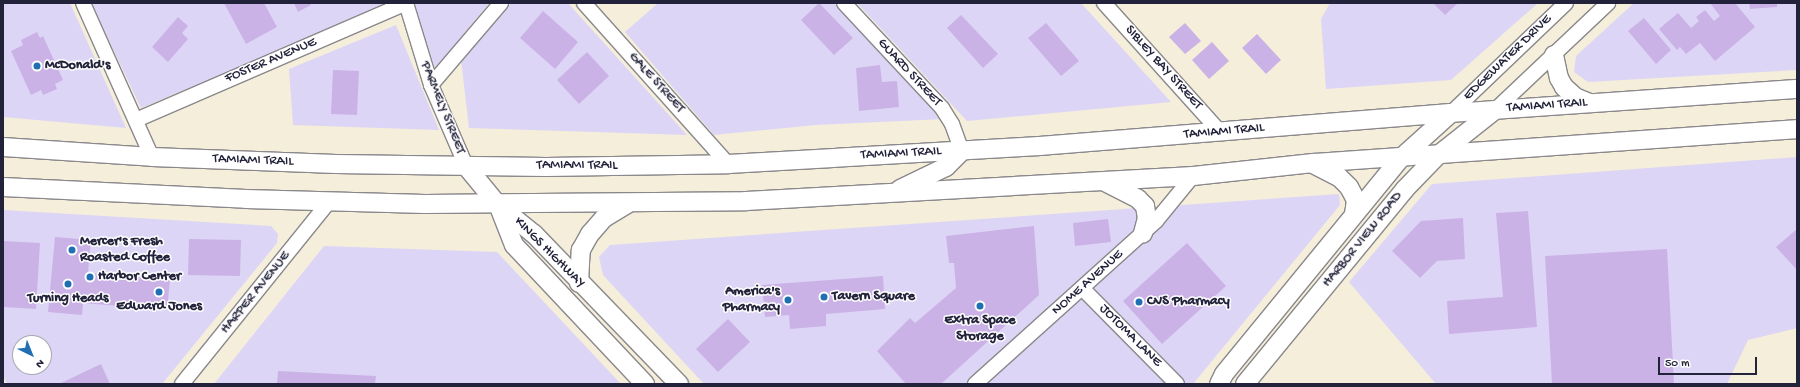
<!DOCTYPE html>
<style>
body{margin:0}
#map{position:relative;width:1800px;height:387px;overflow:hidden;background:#f4eedb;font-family:"Gochi Hand",sans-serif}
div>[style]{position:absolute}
.built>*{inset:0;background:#ddd5f6}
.building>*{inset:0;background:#cbb2e6}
.roads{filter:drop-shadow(1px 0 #8b888b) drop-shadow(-1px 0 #8b888b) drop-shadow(0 1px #8b888b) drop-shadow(0 -1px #8b888b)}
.minor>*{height:14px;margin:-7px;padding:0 7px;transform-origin:7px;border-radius:7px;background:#fff}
.major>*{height:18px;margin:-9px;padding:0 9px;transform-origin:9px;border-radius:9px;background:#fff}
.dots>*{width:11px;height:11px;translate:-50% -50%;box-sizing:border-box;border:2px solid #fff;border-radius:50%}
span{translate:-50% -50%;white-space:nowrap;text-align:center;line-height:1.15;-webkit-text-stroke:3px #fff;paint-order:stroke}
.street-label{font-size:14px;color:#22223b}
.poi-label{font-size:14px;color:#22223b;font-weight:700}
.left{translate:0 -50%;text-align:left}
.right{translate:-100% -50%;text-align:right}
.frame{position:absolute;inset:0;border:4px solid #22223b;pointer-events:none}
.north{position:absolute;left:12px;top:335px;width:40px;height:40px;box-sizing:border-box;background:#fff;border:1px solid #a7a7b1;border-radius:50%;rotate:137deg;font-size:11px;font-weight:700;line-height:16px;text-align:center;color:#22223b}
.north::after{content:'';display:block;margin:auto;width:14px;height:18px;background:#1f6fb2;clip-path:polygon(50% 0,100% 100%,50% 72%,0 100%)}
.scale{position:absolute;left:1658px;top:357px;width:99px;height:18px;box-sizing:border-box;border:2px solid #22223b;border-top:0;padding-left:5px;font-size:12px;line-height:14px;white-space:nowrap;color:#22223b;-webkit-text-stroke:3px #fff;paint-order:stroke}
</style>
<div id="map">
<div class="built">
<div style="clip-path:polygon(3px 3px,70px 3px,126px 128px,3px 117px)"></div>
<div style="clip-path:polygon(97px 3px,392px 3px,141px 108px,92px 5px)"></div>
<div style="clip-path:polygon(413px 3px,489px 3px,435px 69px)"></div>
<div style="clip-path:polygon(511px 3px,568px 3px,687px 135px,469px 128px,461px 60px)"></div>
<div style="clip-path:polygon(658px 3px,834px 3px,943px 119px,816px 125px,714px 135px,625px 32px)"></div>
<div style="clip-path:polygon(857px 3px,1081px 3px,1171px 102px,967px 121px)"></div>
<div style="clip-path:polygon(1330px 3px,1538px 3px,1451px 80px,1326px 89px,1321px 19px)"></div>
<div style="clip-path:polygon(1634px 3px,1797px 3px,1797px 70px,1588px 82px,1574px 72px,1576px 56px)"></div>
<div style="clip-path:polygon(396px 25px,439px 130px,293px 125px,289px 69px)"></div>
<div style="clip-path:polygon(1797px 157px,1797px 328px,1748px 340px,1727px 384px,1436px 384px,1349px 282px,1432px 184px)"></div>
<div style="clip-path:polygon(1339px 194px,1340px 205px,1193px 384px,704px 384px,603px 275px,599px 257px,610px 245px)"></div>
<div style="clip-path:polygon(evenodd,3px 210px,271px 226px,278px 234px,277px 243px,162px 384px,7px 384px,3px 375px,3px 210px,20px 343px,44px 343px,44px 367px,20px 367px,20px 343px)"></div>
<div style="clip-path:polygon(324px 246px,497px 252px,621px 384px,214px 384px)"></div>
</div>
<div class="building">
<div style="clip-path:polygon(224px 3px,264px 3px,277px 27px,246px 44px)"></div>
<div style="clip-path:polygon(294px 3px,310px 3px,311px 5px,298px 12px)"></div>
<div style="clip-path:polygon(819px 3px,853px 38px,834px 55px,801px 20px)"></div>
<div style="clip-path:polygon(1433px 3px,1458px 3px,1445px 15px)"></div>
<div style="clip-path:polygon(1710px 3px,1735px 3px,1755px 27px,1715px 61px,1700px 43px,1686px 54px,1680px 47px,1677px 50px,1659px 29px,1678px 13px,1691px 28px,1699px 21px,1696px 17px,1705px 10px,1714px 21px,1720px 16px)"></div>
<div style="clip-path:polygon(1749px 3px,1777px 3px,1777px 7px,1750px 9px)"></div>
<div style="clip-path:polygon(543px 11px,578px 42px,555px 69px,520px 38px)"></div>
<div style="clip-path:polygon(961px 15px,998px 54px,983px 68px,947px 28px)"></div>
<div style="clip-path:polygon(178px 17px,188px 26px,182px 33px,188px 39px,168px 62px,152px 47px)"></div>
<div style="clip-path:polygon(1644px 18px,1671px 50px,1656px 64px,1628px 31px)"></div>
<div style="clip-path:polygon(1046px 23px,1079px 61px,1061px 76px,1028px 38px)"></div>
<div style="clip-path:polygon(1185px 23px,1201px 41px,1185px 54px,1169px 37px)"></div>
<div style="clip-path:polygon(37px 32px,40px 38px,43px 36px,63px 80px,55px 84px,57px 89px,43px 95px,41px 90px,31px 95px,11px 51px,23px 45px,21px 40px)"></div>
<div style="clip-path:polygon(1257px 34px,1281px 60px,1266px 74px,1242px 48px)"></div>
<div style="clip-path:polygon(1212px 42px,1229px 61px,1209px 79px,1192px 60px)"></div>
<div style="clip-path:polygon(587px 52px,609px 76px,579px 104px,557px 80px)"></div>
<div style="clip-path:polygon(880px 65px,882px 82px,897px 81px,899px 107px,859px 111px,856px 68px)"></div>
<div style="clip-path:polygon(333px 70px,359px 71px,357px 115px,331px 114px)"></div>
<div style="clip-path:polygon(1528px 211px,1537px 327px,1449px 334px,1447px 301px,1503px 297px,1496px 213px)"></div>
<div style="clip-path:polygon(1463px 218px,1465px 259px,1437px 261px,1420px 278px,1392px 251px,1421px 221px)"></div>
<div style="clip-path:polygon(1108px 219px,1111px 242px,1075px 246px,1073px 223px)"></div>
<div style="clip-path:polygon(1034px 226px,1039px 295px,941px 384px,906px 384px,877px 351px,910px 318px,915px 323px,956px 288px,954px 263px,949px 263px,946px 236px)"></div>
<div style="clip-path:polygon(1797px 229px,1797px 270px,1776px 247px)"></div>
<div style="clip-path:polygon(55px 237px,91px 240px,88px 273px,170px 280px,167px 310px,83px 303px,82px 315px,48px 312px)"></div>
<div style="clip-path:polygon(189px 239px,241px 240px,240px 276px,188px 275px)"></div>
<div style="clip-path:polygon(3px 241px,40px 243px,36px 309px,3px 307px)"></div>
<div style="clip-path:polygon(1187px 243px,1226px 286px,1162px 344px,1123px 301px)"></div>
<div style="clip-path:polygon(1667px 249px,1674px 384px,1552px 384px,1545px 256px)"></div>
<div style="clip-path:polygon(883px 276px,885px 309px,826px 314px,826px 326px,790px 329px,789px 315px,765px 317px,762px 285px)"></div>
<div style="clip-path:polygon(728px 319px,750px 342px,718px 372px,696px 349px)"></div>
<div style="clip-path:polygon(101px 364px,110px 384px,59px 384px)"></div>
<div style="clip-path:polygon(278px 371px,376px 376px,375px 384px,277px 384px)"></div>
</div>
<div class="roads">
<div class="minor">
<div style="left:83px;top:3px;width:169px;rotate:65.9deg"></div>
<div style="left:406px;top:3px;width:86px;rotate:73deg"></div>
<div style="left:431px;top:85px;width:88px;rotate:66.6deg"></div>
<div style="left:584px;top:3px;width:216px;rotate:48.2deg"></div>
<div style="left:844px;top:3px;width:144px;rotate:47deg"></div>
<div style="left:942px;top:108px;width:19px;rotate:58deg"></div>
<div style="left:952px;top:124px;width:29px;rotate:70deg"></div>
<div style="left:1104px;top:3px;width:175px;rotate:48deg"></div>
<div style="left:431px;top:85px;width:108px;rotate:-49.5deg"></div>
<div style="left:1495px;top:110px;width:156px;rotate:-43.4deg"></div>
<div style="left:1451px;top:113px;width:159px;rotate:-43.7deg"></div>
<div style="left:136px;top:120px;width:294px;rotate:-23.4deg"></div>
<div style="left:1082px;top:288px;width:135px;rotate:45.3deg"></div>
<div style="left:182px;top:384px;width:234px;rotate:-51.1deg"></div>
<div style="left:975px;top:384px;width:244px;rotate:-42deg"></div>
<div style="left:1156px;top:221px;width:58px;rotate:-50.6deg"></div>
</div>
<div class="major">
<div style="left:1554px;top:55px;width:24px;rotate:78deg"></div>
<div style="left:1559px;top:78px;width:10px;rotate:61deg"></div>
<div style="left:1564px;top:87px;width:15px;rotate:42deg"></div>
<div style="left:1575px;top:97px;width:16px;rotate:22deg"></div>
<div style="left:3px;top:147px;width:149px;rotate:3.8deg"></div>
<div style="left:152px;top:157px;width:184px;rotate:2.2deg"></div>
<div style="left:336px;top:164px;width:210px;rotate:0.8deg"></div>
<div style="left:546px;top:167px;width:182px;rotate:-0.9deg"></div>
<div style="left:728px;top:164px;width:312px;rotate:-3.3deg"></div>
<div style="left:1039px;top:146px;width:413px;rotate:-4.6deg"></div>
<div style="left:1451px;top:113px;width:347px;rotate:-4deg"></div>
<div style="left:1313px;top:164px;width:29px;rotate:27deg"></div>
<div style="left:1339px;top:177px;width:14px;rotate:45deg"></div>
<div style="left:1349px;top:187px;width:15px;rotate:62deg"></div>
<div style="left:1356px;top:200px;width:15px;rotate:98deg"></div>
<div style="left:466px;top:166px;width:50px;rotate:50.6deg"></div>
<div style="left:498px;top:205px;width:46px;rotate:38.9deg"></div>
<div style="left:534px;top:234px;width:209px;rotate:46deg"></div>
<div style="left:1105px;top:182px;width:37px;rotate:27deg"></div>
<div style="left:1138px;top:199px;width:10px;rotate:45deg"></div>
<div style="left:1145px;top:206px;width:12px;rotate:81deg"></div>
<div style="left:1147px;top:218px;width:16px;rotate:105deg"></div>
<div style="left:3px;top:187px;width:243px;rotate:2.8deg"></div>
<div style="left:246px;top:199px;width:179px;rotate:1.6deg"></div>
<div style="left:425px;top:204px;width:321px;rotate:-0.5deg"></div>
<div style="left:746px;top:201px;width:448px;rotate:-3.2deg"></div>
<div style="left:1193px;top:176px;width:121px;rotate:-6.2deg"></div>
<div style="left:1313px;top:163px;width:485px;rotate:-4deg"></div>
<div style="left:900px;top:189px;width:51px;rotate:-25.6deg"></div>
<div style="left:946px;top:167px;width:23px;rotate:-45deg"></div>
<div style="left:499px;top:207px;width:41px;rotate:68.5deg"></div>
<div style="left:514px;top:245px;width:191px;rotate:46.7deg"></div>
<div style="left:579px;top:283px;width:33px;rotate:-87deg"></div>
<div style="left:581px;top:250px;width:18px;rotate:-61deg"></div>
<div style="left:590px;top:234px;width:21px;rotate:-49deg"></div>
<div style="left:604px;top:218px;width:27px;rotate:-31deg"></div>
<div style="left:1219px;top:384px;width:11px;rotate:-63deg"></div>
<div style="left:1224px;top:374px;width:279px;rotate:-50.7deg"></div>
<div style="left:1401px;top:158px;width:67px;rotate:-42deg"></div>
<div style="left:1245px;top:384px;width:252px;rotate:-50.6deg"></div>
<div style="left:1405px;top:189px;width:46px;rotate:-45.9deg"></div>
<div style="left:1437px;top:156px;width:74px;rotate:-38.4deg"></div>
</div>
</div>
<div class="dots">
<div style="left:37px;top:66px;background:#1f6fb2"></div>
<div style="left:72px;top:250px;background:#1f6fb2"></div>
<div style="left:90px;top:277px;background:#1f6fb2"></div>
<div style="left:68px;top:284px;background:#1f6fb2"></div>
<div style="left:159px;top:292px;background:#1f6fb2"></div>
<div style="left:824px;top:297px;background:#1f6fb2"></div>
<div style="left:788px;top:300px;background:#1f6fb2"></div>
<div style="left:1139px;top:302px;background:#1f6fb2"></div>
<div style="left:980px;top:306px;background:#1f6fb2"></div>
</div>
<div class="street-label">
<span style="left:1508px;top:58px;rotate:-44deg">EDGEWATER DRIVE</span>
<span style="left:271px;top:61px;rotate:-23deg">FOSTER AVENUE</span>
<span style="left:1163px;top:68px;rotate:48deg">SIBLEY BAY STREET</span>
<span style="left:909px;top:73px;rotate:47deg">GUARD STREET</span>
<span style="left:656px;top:83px;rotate:48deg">GALE STREET</span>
<span style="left:1547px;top:106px;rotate:-4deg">TAMIAMI TRAIL</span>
<span style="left:442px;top:108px;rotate:68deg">PARMELY STREET</span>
<span style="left:1224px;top:132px;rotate:-5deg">TAMIAMI TRAIL</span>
<span style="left:901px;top:154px;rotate:-3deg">TAMIAMI TRAIL</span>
<span style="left:253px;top:161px;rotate:2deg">TAMIAMI TRAIL</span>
<span style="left:577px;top:166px">TAMIAMI TRAIL</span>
<span style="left:1363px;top:240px;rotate:-51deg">HARBOR VIEW ROAD</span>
<span style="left:549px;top:253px;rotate:45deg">KINGS HIGHWAY</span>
<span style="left:1088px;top:283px;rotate:-42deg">NOME AVENUE</span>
<span style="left:256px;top:293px;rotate:-51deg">HARPER AVENUE</span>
<span style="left:1130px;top:336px;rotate:45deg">JOTOMA LANE</span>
</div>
<div class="poi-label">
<span class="left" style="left:45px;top:66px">McDonald's</span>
<span class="left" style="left:80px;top:250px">Mercer's Fresh<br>Roasted Coffee</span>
<span class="left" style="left:98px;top:277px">Harbor Center</span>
<span class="right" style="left:780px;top:300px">America's<br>Pharmacy</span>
<span class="left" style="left:832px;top:297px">Tavern Square</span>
<span style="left:68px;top:299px">Turning Heads</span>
<span class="left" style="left:1147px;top:302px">CVS Pharmacy</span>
<span style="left:159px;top:307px">Edward Jones</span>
<span style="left:980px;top:329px">Extra Space<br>Storage</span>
</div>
<div class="frame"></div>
<div class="north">N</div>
<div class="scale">50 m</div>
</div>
